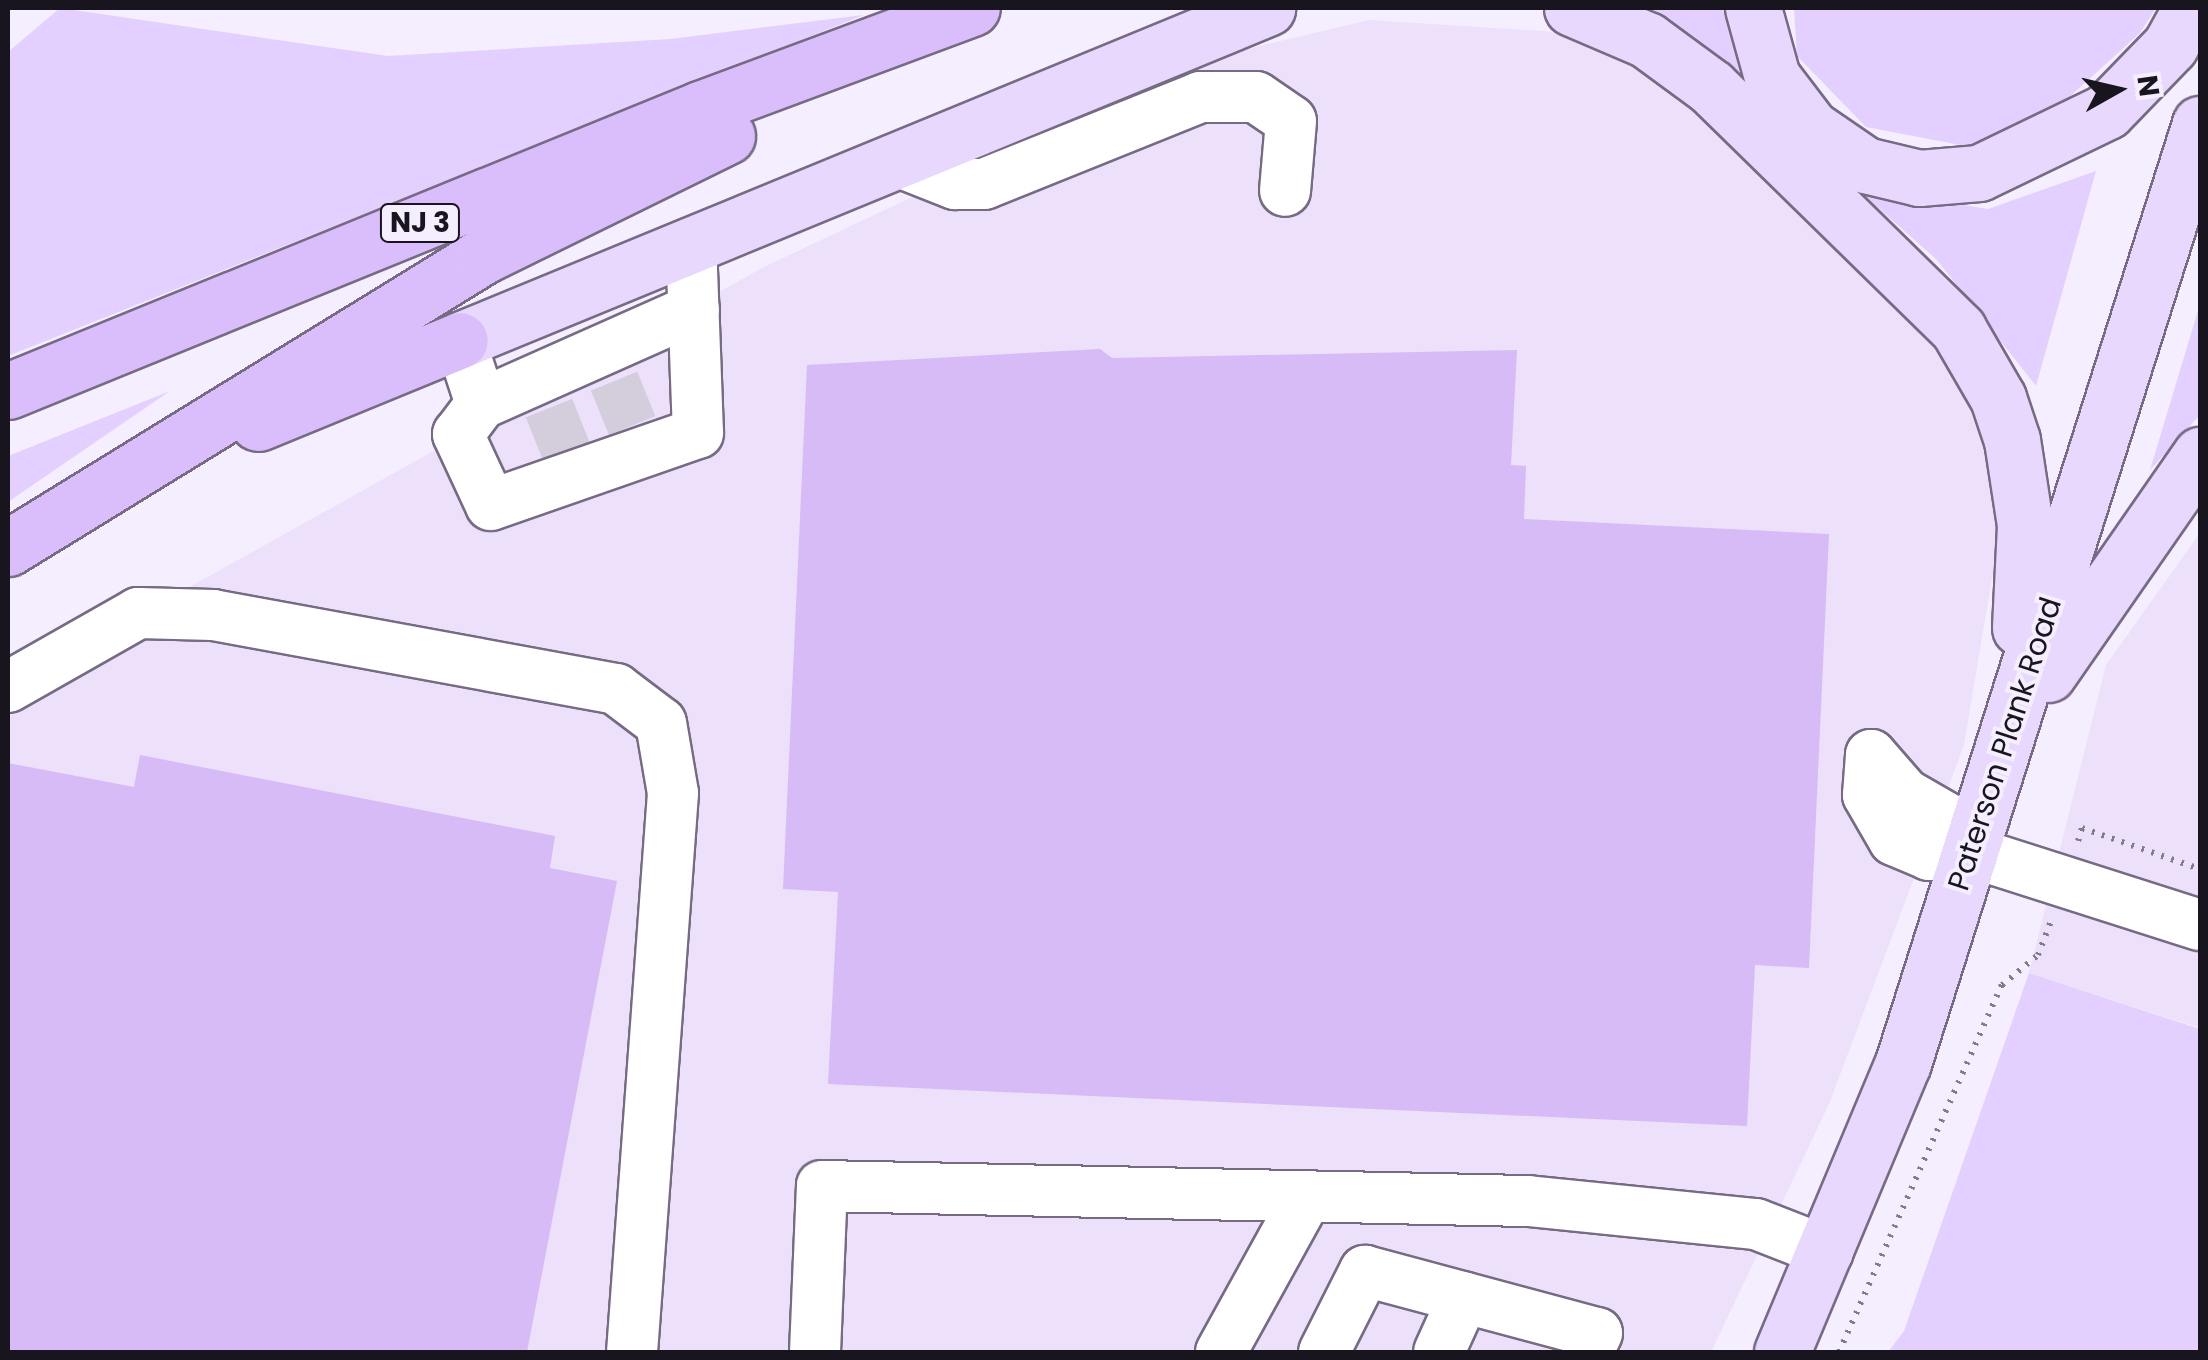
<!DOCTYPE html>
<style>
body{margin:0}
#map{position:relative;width:2208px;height:1360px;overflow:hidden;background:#f5eefe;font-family:Poppins,sans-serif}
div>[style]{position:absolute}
.built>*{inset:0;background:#ece0fb}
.green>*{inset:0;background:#e4d0fe}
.building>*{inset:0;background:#d6bbf6}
.minor-tunnel>*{height:50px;margin-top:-25px;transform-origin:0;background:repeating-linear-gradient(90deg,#d4cddc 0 50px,transparent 0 75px)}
.path>*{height:6px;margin-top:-3px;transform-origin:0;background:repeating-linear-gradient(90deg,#827c89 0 2.5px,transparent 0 10.5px)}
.roads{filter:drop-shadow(2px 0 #766b83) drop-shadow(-2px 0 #766b83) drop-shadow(0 2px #766b83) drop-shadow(0 -2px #766b83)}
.minor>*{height:50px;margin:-25px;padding:0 25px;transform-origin:25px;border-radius:25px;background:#fff}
.major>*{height:55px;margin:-27.5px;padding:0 27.5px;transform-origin:27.5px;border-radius:27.5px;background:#e8d8fd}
.highway>*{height:55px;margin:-27.5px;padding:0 27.5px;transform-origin:27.5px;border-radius:27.5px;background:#d9befb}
span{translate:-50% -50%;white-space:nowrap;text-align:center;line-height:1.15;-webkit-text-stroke:8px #f5eefe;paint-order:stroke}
.shield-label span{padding:2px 8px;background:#f5eefe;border:2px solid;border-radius:8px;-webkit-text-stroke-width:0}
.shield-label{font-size:28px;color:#19151e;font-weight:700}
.street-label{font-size:30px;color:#19151e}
.frame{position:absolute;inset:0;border:10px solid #19151e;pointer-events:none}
.north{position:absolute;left:2068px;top:40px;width:100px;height:100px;-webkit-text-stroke:8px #f5eefe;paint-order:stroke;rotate:82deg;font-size:28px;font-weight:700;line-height:40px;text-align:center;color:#19151e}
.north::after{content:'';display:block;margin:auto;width:35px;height:45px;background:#19151e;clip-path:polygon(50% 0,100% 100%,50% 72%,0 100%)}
</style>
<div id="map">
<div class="built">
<div style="clip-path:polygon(1369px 20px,1543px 31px,1590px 40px,1633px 65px,1697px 111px,1909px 306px,1948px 358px,1989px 457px,2000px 530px,1964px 745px,1829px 1104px,1711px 1352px,8px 1352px,8px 688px,766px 266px,1205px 59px)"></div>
<div style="clip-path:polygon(2200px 533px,2200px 1028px,2029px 973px,2106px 665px)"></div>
</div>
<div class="green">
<div style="clip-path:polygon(60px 8px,388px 56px,670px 39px,864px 15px,8px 356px,8px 52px)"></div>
<div style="clip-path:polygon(1651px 8px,1730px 8px,1740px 77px)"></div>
<div style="clip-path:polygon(1794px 8px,2156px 8px,2140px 33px,2056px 109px,1976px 148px,1866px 127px,1797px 56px)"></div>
<div style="clip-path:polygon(2096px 171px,2036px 386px,1937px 260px,1856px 188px,1988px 209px)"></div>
<div style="clip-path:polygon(2200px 304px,2200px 415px,2150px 470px)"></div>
<div style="clip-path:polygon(170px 391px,8px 502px,8px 456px)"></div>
<div style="clip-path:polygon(2029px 973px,2200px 1029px,2200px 1352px,1888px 1352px,1904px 1331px)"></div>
</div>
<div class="building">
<div style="clip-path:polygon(1100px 349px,1112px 358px,1517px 350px,1511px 465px,1526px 466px,1524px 519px,1829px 534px,1809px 968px,1755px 965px,1747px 1126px,828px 1084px,838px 892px,783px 889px,807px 365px)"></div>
<div style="clip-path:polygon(140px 755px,555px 836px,550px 868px,617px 881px,527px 1352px,8px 1352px,8px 763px,134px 787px)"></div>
</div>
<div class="minor-tunnel">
<div style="left:614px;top:381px;width:48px;rotate:67.8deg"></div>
<div style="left:549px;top:408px;width:48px;rotate:68.2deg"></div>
</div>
<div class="path">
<div style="left:2078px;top:841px;width:14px;rotate:-73deg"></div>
<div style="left:2082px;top:828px;width:125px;rotate:19.2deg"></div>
<div style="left:1839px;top:1352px;width:402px;rotate:-66.1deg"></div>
<div style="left:2002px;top:985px;width:47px;rotate:-39.8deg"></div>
<div style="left:2038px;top:955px;width:39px;rotate:-69deg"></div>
</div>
<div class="roads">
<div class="minor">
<div style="left:894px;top:160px;width:66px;rotate:21.5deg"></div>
<div style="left:955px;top:184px;width:29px"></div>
<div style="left:984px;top:184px;width:233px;rotate:-21.9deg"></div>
<div style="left:1200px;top:97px;width:56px"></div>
<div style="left:1256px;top:97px;width:42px;rotate:34.4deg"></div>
<div style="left:1291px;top:121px;width:70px;rotate:94.9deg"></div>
<div style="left:460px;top:340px;width:67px;rotate:71.8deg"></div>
<div style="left:481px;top:404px;width:38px;rotate:127deg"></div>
<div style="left:458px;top:434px;width:78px;rotate:65.1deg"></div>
<div style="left:491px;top:505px;width:219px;rotate:-19.2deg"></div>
<div style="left:698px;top:433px;width:190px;rotate:-92.1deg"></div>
<div style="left:481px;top:404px;width:233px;rotate:-24deg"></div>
<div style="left:8px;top:687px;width:150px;rotate:-29.6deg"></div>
<div style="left:138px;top:613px;width:75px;rotate:1.5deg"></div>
<div style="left:213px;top:615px;width:410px;rotate:10.4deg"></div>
<div style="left:616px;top:689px;width:56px;rotate:37.1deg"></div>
<div style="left:661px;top:723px;width:71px;rotate:80.3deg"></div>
<div style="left:673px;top:793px;width:561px;rotate:94.19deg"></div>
<div style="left:1871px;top:755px;width:40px;rotate:94.3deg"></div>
<div style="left:1868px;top:795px;width:52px;rotate:60deg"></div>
<div style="left:1894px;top:840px;width:38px;rotate:23deg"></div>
<div style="left:1929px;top:855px;width:42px;rotate:-4.1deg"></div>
<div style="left:1971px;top:852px;width:240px;rotate:17.7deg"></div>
<div style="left:1871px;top:755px;width:52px;rotate:48.9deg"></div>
<div style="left:1905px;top:794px;width:54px;rotate:29.9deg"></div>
<div style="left:1952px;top:821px;width:36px;rotate:58deg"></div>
<div style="left:815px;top:1352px;width:166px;rotate:-87.6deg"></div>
<div style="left:822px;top:1186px;width:706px;rotate:1.22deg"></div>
<div style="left:1528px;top:1201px;width:229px;rotate:5.8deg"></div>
<div style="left:1756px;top:1224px;width:77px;rotate:21.3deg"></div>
<div style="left:1221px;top:1352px;width:178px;rotate:-61.1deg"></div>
<div style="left:1324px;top:1352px;width:91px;rotate:-63.2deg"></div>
<div style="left:1365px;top:1271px;width:240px;rotate:15deg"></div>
<div style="left:1597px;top:1333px;width:21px;rotate:115deg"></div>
<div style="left:1439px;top:1352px;width:60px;rotate:-65.6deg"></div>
</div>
<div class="major">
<div style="left:1572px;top:8px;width:82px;rotate:23.1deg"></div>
<div style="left:1647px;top:40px;width:79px;rotate:36.3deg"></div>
<div style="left:1711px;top:87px;width:346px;rotate:44.4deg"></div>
<div style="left:1958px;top:329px;width:80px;rotate:59.9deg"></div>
<div style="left:1998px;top:398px;width:44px;rotate:71.6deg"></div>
<div style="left:2012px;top:440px;width:86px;rotate:81.3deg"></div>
<div style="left:2025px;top:525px;width:103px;rotate:92.8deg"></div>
<div style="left:1753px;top:8px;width:72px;rotate:74.6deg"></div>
<div style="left:1772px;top:77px;width:64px;rotate:52.6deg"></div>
<div style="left:1811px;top:128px;width:65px;rotate:34.4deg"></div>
<div style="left:1865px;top:165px;width:56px;rotate:13.5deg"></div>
<div style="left:1919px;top:178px;width:60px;rotate:-4.8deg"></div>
<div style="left:1979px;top:173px;width:142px;rotate:-25.8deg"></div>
<div style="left:2107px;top:111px;width:91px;rotate:-45.9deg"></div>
<div style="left:2170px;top:46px;width:43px;rotate:-61.1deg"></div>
<div style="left:460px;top:340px;width:873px;rotate:-22.36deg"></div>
<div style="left:2048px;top:674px;width:267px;rotate:-55.2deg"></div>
<div style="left:1782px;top:1352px;width:313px;rotate:-67.3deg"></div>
<div style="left:1903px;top:1063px;width:985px;rotate:-72.45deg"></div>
</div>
<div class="highway">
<div style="left:8px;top:391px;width:747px;rotate:-22.17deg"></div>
<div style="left:700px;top:109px;width:290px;rotate:-20.4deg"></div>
<div style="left:258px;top:423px;width:218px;rotate:-22.3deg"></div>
<div style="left:8px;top:548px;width:558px;rotate:-31.58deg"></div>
<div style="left:483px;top:256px;width:272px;rotate:-26.2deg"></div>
</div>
</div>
<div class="shield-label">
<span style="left:420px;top:223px">NJ 3</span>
</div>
<div class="street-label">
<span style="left:2005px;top:744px;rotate:-72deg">Paterson Plank Road</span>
</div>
<div class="frame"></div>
<div class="north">N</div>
</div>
